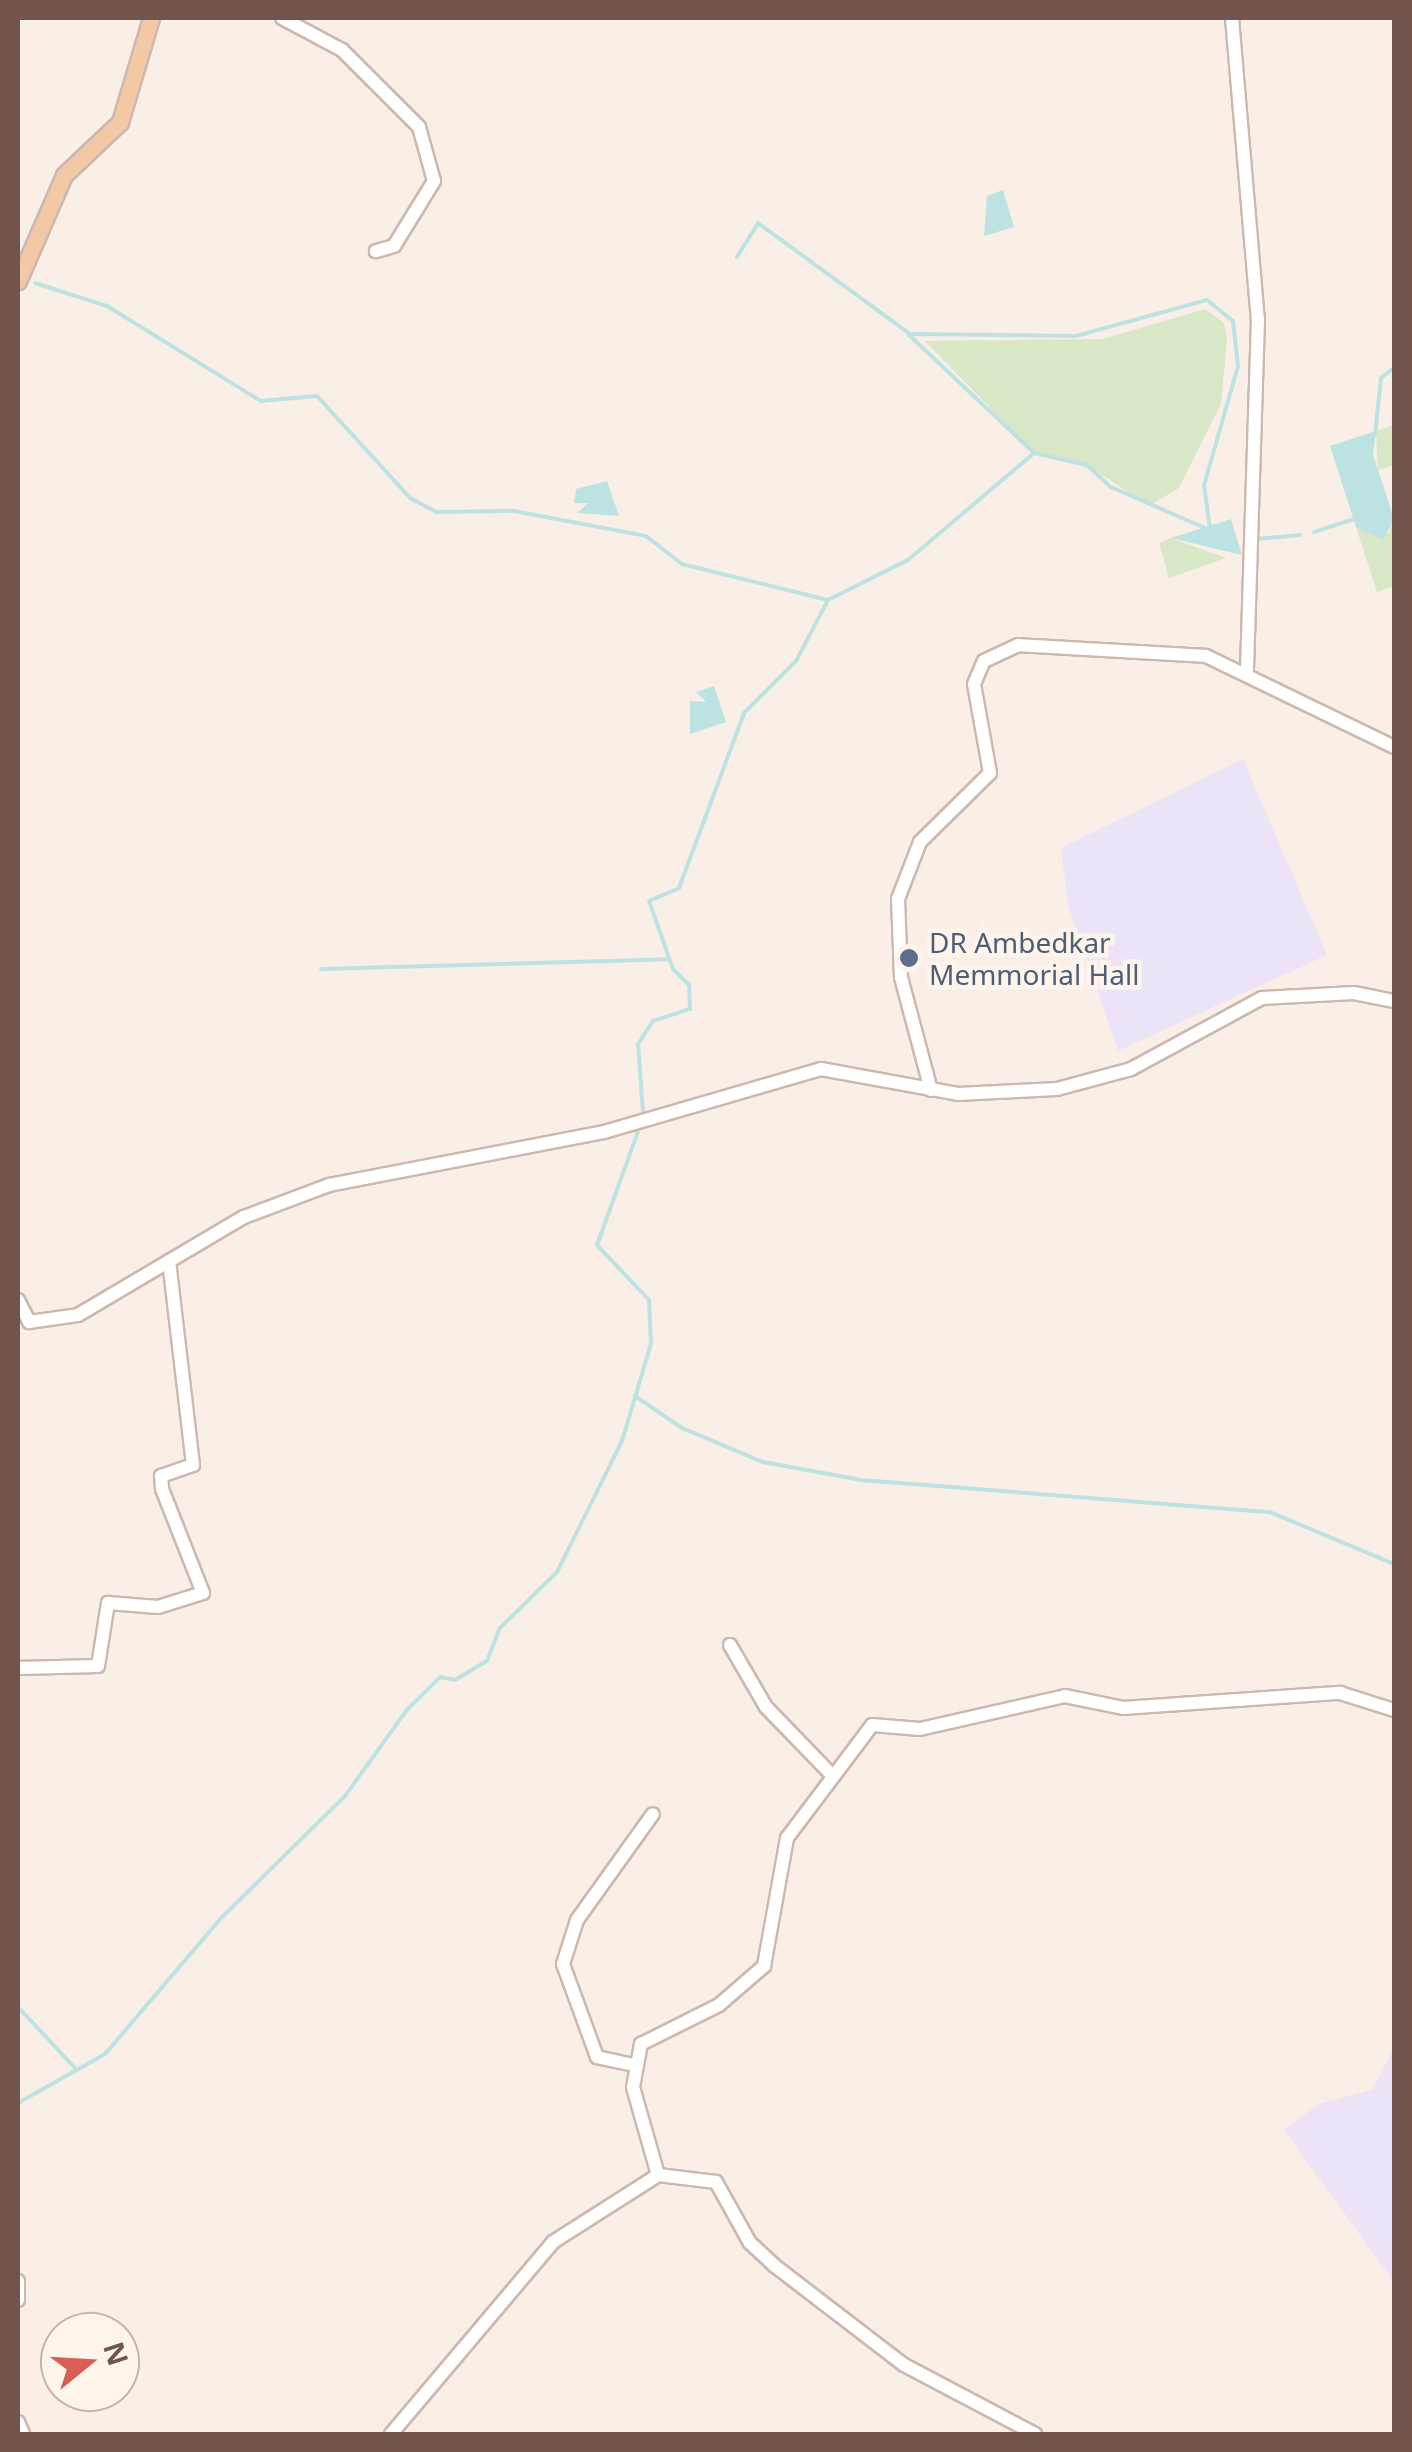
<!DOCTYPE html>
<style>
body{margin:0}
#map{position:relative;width:1412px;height:2452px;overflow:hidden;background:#faefe6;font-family:"Noto Sans",sans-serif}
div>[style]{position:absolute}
.education>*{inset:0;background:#ece3f7}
.green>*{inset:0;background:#d8e7c6}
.water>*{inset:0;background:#bce2e2}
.stream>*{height:4px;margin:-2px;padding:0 2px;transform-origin:2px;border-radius:2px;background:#bce2e2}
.roads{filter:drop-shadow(2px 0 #cdb8b0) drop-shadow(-2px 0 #cdb8b0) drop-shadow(0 2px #cdb8b0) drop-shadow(0 -2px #cdb8b0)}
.minor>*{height:12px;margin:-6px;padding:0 6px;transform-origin:6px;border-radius:6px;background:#fff}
.major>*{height:15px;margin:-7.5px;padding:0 7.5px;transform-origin:7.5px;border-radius:7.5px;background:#f3c9a5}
.dots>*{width:28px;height:28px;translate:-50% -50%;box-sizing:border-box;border:5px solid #fdf4ec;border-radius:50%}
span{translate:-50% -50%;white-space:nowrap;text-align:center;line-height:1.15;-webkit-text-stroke:9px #fdf4ec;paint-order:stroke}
.service-label{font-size:28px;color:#4e5e75}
.left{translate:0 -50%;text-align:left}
.frame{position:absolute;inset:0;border:20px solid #71544d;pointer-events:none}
.north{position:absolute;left:40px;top:2312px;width:100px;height:100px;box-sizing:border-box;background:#fdf4ec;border:2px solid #c5b4ac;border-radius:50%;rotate:72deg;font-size:28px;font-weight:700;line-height:40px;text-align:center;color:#71544d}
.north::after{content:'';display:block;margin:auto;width:35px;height:45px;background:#d95f56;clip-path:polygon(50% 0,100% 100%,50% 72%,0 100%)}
</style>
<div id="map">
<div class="education">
<div style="clip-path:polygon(1243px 759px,1327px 955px,1118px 1051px,1068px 905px,1061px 848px)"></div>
<div style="clip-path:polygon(1394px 2047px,1394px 2282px,1284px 2130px,1319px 2104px,1372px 2090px)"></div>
</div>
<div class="green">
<div style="clip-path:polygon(1205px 309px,1224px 323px,1227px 340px,1221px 404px,1179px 488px,1149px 506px,1087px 465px,1034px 453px,925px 341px,1103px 339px)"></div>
<div style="clip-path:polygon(1394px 425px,1394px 465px,1378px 470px,1376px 431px)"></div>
<div style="clip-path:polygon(1394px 519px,1394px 586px,1377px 592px,1356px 527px,1388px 534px)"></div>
<div style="clip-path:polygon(1171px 538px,1226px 558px,1169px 578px,1159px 543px)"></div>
</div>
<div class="water">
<div style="clip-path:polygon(1003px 190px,1014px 227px,984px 236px,987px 196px)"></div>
<div style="clip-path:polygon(1376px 431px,1373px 455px,1394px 519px,1383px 540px,1356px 527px,1330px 446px)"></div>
<div style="clip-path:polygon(607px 481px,619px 516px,577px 513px,588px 503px,574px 503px,576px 489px)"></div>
<div style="clip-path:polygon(1231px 519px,1242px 555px,1171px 538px)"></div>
<div style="clip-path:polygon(714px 686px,726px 722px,690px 734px,690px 701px,706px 702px,696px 692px)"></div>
</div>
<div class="stream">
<div style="left:737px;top:257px;width:40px;rotate:-58deg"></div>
<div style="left:758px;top:223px;width:188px;rotate:36.1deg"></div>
<div style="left:910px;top:334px;width:166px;rotate:0.7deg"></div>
<div style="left:1076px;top:336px;width:136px;rotate:-15.4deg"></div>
<div style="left:1207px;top:300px;width:33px;rotate:39deg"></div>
<div style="left:1233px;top:321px;width:45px;rotate:83.7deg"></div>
<div style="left:1238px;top:366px;width:124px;rotate:105.9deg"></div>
<div style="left:1204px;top:485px;width:44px;rotate:82.2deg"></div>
<div style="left:35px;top:283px;width:76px;rotate:17.7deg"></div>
<div style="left:107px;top:306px;width:181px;rotate:31.7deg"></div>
<div style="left:261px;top:401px;width:56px;rotate:-5.1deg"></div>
<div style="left:317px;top:396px;width:138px;rotate:47.6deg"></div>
<div style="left:410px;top:498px;width:30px;rotate:28deg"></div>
<div style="left:436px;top:512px;width:78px;rotate:-0.7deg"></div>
<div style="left:514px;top:511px;width:134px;rotate:10.7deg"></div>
<div style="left:646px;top:536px;width:46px;rotate:37.9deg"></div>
<div style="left:682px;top:564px;width:150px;rotate:13.9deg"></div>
<div style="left:909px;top:335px;width:170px;rotate:43.3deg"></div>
<div style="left:1375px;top:435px;width:57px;rotate:-84deg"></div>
<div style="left:1381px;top:378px;width:16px;rotate:-38deg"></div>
<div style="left:1314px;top:532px;width:45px;rotate:-18deg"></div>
<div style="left:1256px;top:539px;width:44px;rotate:-5.2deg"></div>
<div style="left:321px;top:969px;width:348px;rotate:-1.6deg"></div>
<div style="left:643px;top:1112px;width:68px;rotate:-94.2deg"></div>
<div style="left:638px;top:1044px;width:27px;rotate:-57deg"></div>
<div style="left:653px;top:1021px;width:39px;rotate:-18deg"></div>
<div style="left:690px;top:1009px;width:24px;rotate:-92deg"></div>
<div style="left:689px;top:985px;width:23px;rotate:-135deg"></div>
<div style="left:673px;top:969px;width:72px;rotate:-109.4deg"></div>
<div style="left:649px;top:901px;width:33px;rotate:-23deg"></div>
<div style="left:679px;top:888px;width:187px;rotate:-69.6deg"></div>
<div style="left:744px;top:713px;width:74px;rotate:-45deg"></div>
<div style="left:796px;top:661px;width:69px;rotate:-62.3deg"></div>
<div style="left:828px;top:600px;width:89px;rotate:-26.6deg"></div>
<div style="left:908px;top:560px;width:165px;rotate:-40.3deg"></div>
<div style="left:1034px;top:453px;width:54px;rotate:12.8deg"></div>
<div style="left:1087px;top:465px;width:33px;rotate:43deg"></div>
<div style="left:1111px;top:487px;width:105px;rotate:23.6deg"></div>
<div style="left:635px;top:1396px;width:57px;rotate:34.2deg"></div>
<div style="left:682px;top:1428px;width:88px;rotate:22.8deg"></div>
<div style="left:763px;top:1462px;width:100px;rotate:10.4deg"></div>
<div style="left:861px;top:1480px;width:410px;rotate:4.5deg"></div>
<div style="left:1270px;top:1512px;width:134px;rotate:22.8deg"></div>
<div style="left:18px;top:2007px;width:85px;rotate:46.9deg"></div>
<div style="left:18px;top:2103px;width:100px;rotate:-29.4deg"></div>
<div style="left:105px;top:2054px;width:182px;rotate:-49.5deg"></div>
<div style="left:223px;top:1916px;width:171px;rotate:-44.5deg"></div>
<div style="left:345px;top:1796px;width:105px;rotate:-54.3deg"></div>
<div style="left:406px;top:1711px;width:48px;rotate:-45deg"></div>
<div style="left:440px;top:1677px;width:15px;rotate:11deg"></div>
<div style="left:455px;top:1680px;width:37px;rotate:-31deg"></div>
<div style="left:487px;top:1661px;width:34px;rotate:-69deg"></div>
<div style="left:499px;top:1629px;width:81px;rotate:-44.5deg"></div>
<div style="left:557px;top:1572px;width:146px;rotate:-63.6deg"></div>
<div style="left:622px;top:1441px;width:101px;rotate:-73.4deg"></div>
<div style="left:651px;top:1344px;width:44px;rotate:-92.6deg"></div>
<div style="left:649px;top:1300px;width:76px;rotate:-133.4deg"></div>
<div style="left:597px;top:1245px;width:120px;rotate:-70.1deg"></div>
</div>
<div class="roads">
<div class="minor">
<div style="left:282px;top:18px;width:68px;rotate:28.1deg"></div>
<div style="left:342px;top:50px;width:109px;rotate:45deg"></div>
<div style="left:419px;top:127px;width:56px;rotate:74.5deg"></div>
<div style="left:434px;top:181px;width:76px;rotate:121.6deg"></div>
<div style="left:394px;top:246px;width:19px;rotate:164deg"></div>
<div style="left:1232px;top:18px;width:302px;rotate:85.1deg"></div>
<div style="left:1258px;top:319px;width:351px;rotate:91.8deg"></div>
<div style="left:931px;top:1090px;width:117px;rotate:-104.9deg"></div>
<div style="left:901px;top:977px;width:78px;rotate:-92.2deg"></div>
<div style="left:898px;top:899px;width:61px;rotate:-68.9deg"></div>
<div style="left:920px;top:842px;width:98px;rotate:-44.6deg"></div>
<div style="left:990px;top:773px;width:90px;rotate:-100.2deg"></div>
<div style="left:974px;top:684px;width:25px;rotate:-67deg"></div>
<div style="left:984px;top:661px;width:38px;rotate:-25deg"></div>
<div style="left:1018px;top:645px;width:188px;rotate:3.3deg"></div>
<div style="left:1206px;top:656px;width:209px;rotate:25.8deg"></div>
<div style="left:18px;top:1300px;width:25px;rotate:63deg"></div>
<div style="left:29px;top:1322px;width:49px;rotate:-8.1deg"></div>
<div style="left:78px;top:1315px;width:193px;rotate:-30.6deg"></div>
<div style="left:244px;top:1217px;width:91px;rotate:-20.6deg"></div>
<div style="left:329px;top:1185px;width:280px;rotate:-10.9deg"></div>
<div style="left:604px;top:1132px;width:226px;rotate:-16.2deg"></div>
<div style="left:821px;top:1069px;width:139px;rotate:10.3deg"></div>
<div style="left:958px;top:1094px;width:99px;rotate:-2.9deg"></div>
<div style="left:1057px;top:1089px;width:77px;rotate:-15.1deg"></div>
<div style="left:1131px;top:1069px;width:149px;rotate:-28.5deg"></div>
<div style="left:1262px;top:998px;width:92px;rotate:-3.1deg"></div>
<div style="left:1354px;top:993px;width:41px;rotate:11.3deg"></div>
<div style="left:730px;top:1645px;width:72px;rotate:59.9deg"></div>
<div style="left:766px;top:1707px;width:92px;rotate:45.9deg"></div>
<div style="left:18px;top:1668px;width:80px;rotate:-1.4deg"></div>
<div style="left:98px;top:1666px;width:64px;rotate:-81deg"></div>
<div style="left:108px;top:1603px;width:50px;rotate:4.6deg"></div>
<div style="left:158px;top:1607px;width:47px;rotate:-17.3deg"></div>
<div style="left:203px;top:1593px;width:112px;rotate:-111.5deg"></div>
<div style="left:162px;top:1489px;width:13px;rotate:-94deg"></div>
<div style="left:161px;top:1476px;width:34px;rotate:-19deg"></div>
<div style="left:193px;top:1465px;width:205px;rotate:-96.7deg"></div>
<div style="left:634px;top:2065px;width:38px;rotate:-168deg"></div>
<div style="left:597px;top:2057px;width:99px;rotate:-110.1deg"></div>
<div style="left:563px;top:1964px;width:46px;rotate:-72.3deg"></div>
<div style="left:577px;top:1920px;width:130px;rotate:-54.4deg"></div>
<div style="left:18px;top:2281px;width:19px;rotate:90deg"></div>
<div style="left:18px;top:2422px;width:13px;rotate:67deg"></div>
<div style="left:391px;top:2434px;width:251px;rotate:-49.8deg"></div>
<div style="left:553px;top:2242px;width:125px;rotate:-32.5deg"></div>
<div style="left:1035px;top:2434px;width:148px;rotate:-152.2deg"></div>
<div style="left:904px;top:2365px;width:163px;rotate:-142.5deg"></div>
<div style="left:775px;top:2266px;width:34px;rotate:-137deg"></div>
<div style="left:750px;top:2243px;width:70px;rotate:-119.1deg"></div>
<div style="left:716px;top:2182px;width:58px;rotate:-173.1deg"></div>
<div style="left:658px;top:2175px;width:91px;rotate:-105.9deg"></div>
<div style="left:633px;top:2087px;width:44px;rotate:-79.5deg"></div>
<div style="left:641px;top:2044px;width:87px;rotate:-26.6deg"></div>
<div style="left:719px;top:2005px;width:60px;rotate:-40.9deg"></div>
<div style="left:764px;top:1966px;width:130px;rotate:-79.8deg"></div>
<div style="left:787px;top:1838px;width:141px;rotate:-53deg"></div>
<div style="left:872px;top:1725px;width:48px;rotate:4.8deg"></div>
<div style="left:920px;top:1729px;width:149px;rotate:-12.8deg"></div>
<div style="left:1065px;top:1696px;width:59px;rotate:11.7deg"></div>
<div style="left:1123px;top:1708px;width:218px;rotate:-4deg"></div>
<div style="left:1340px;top:1693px;width:57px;rotate:17.5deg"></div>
</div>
<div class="major">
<div style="left:18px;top:281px;width:116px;rotate:-66.5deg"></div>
<div style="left:64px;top:175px;width:77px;rotate:-43.4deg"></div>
<div style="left:120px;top:122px;width:109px;rotate:-73.4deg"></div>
</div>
</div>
<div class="dots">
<div style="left:909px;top:958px;background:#5c6f8a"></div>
</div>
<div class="service-label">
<span class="left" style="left:929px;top:958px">DR Ambedkar<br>Memmorial Hall</span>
</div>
<div class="frame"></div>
<div class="north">N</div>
</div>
